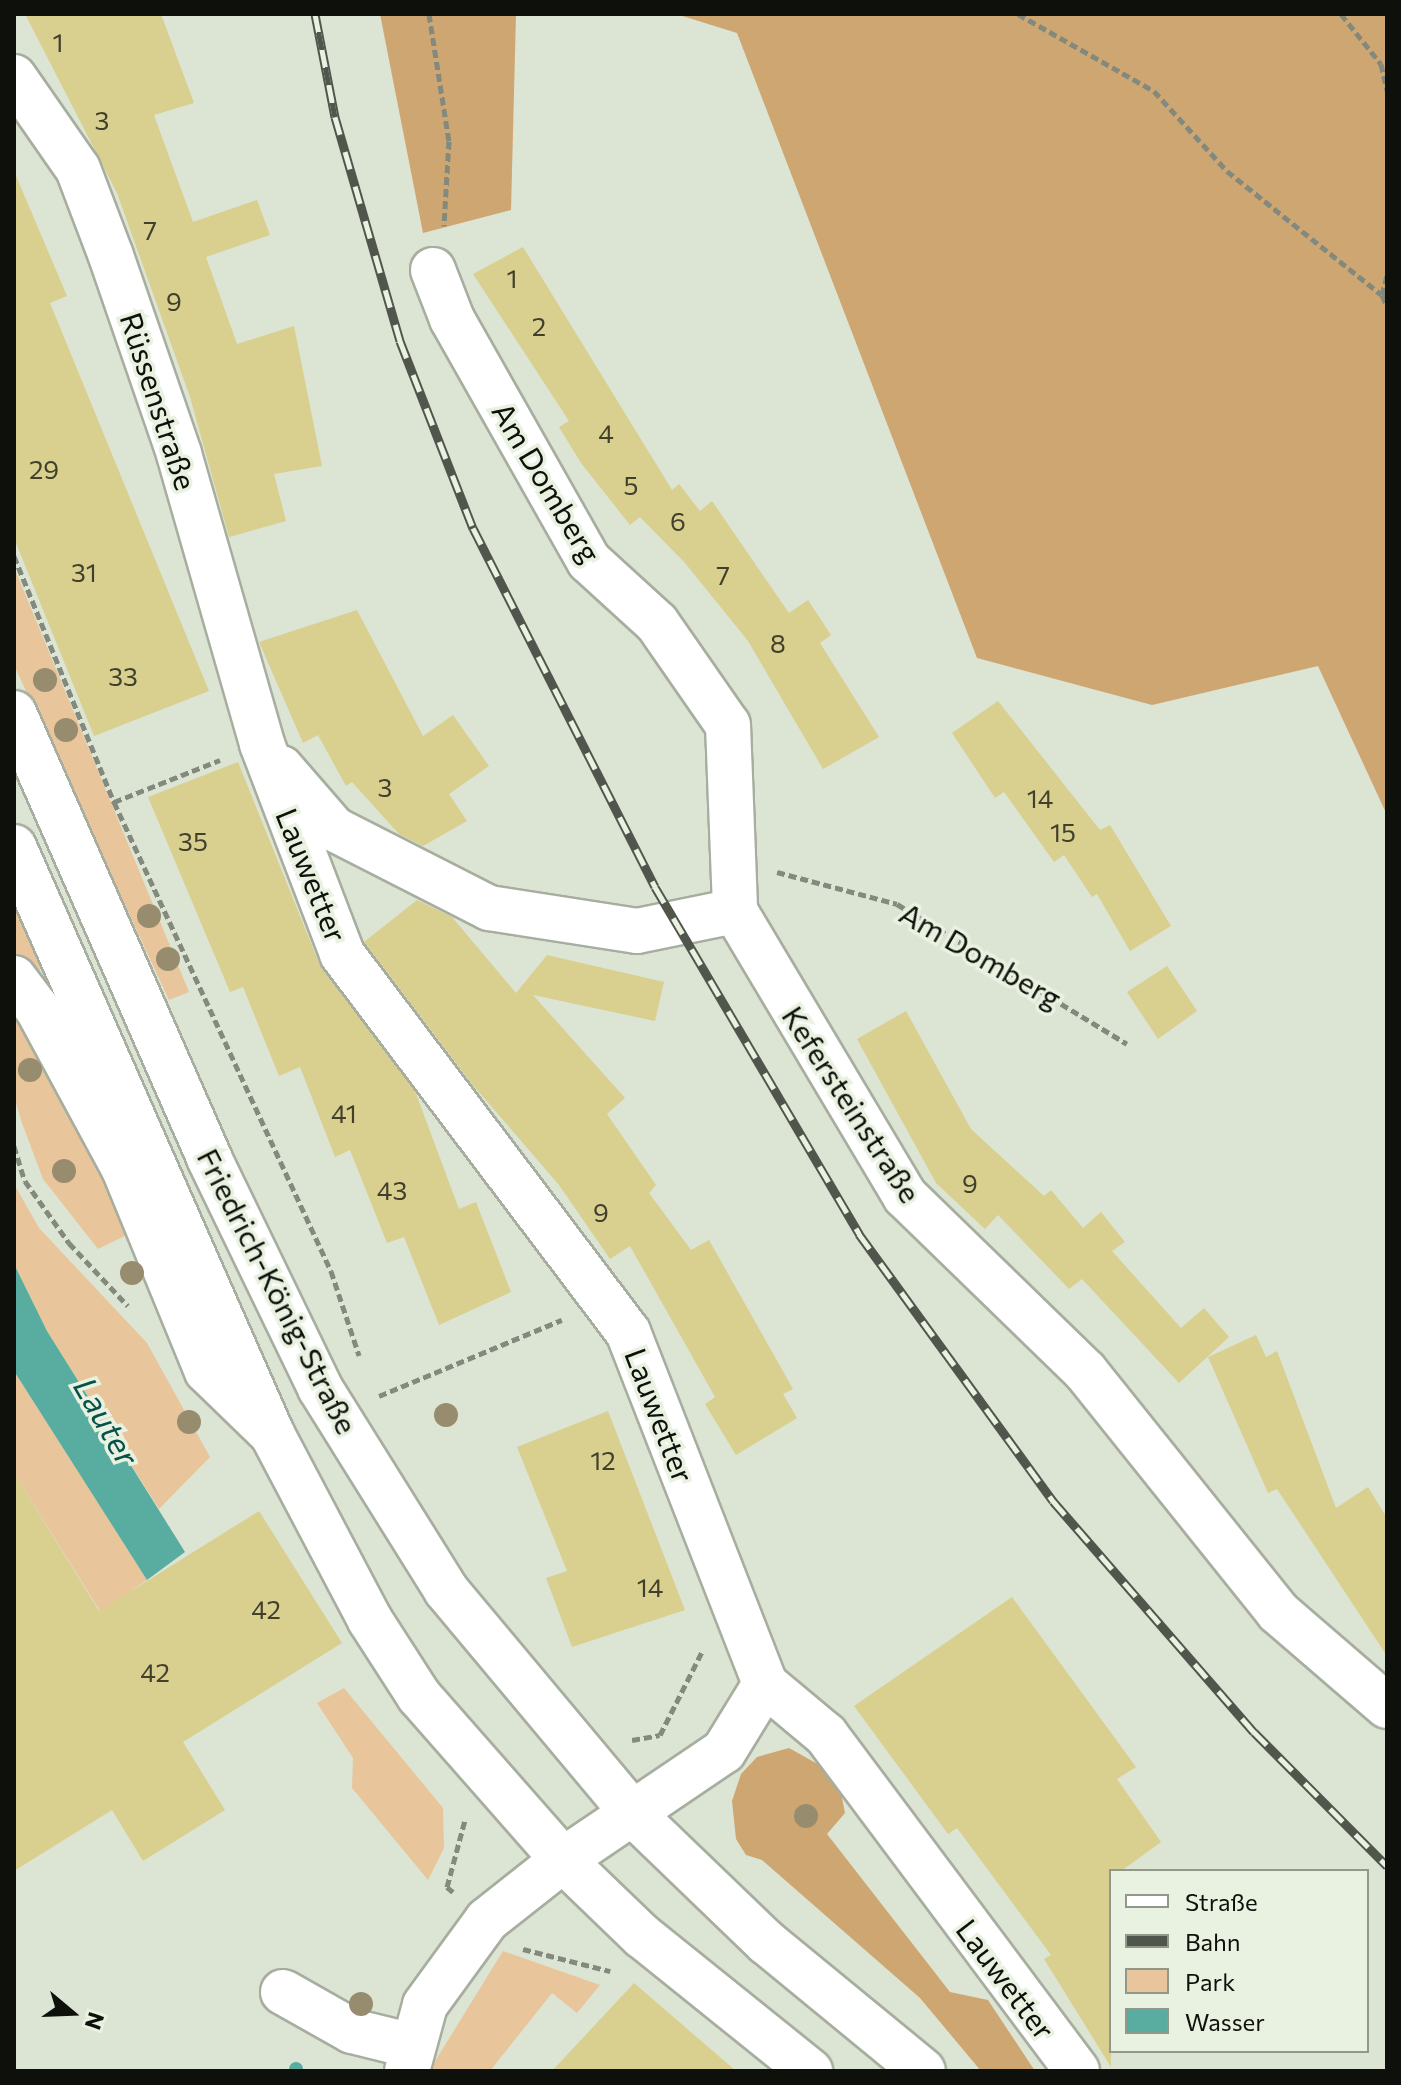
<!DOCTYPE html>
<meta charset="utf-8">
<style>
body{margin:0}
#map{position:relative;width:1401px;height:2085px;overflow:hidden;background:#dce4d4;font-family:Commissioner,sans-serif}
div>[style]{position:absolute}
.green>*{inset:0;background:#e8c59a}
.forest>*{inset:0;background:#cea672}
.water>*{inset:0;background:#59aca0}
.stream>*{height:14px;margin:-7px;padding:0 7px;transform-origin:7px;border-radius:7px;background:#59aca0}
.building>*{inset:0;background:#d9cf8f}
.path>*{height:5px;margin-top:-2.5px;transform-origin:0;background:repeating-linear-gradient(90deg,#84897e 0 8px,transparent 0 12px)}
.roads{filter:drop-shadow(2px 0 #a7ae9f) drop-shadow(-2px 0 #a7ae9f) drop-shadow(0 2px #a7ae9f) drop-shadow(0 -2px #a7ae9f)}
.minor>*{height:44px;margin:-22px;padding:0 22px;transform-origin:22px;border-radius:22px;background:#fff}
.major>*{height:44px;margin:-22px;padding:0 22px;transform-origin:22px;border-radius:22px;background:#fff}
.rail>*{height:9px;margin-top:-4.5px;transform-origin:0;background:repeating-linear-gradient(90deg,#e9f1e1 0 18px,#51564d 0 36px);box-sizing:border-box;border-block:2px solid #51564d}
.trees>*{width:24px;height:24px;margin:-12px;border-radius:50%;background:#988c6f}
span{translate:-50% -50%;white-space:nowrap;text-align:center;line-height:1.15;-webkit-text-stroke:7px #e9f1e1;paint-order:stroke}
.number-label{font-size:26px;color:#41402c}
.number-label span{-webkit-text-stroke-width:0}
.street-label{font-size:30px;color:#0e110b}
.water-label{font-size:32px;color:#06524a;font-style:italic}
.frame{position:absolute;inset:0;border:16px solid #0e110b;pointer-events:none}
.legend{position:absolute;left:1109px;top:1869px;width:260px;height:184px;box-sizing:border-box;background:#e9f1e1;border:2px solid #91978b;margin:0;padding:10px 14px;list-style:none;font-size:24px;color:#0e110b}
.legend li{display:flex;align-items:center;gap:16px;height:40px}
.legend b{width:40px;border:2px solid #91978b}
.north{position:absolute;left:32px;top:1973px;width:80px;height:80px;-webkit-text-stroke:6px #e9f1e1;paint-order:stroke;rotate:109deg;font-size:22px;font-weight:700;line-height:32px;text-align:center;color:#0e110b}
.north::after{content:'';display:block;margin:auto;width:28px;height:36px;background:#0e110b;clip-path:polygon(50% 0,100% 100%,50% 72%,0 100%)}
</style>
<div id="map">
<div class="green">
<div style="clip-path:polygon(14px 567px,189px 992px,169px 1000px,14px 665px)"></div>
<div style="clip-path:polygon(14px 895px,45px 963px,34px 977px,14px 958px)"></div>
<div style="clip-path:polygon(14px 998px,139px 1229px,98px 1249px,43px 1179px,22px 1123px,14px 1096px)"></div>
<div style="clip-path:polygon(14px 1184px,39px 1228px,147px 1343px,210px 1457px,159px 1509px,47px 1331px,14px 1264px)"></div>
<div style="clip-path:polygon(14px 1371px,147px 1580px,132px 1590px,145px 1612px,113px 1632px,14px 1473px)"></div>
<div style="clip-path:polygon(344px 1688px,443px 1808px,444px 1848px,428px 1880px,352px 1788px,353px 1758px,317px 1703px)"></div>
<div style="clip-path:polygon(503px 1951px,600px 1985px,577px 2013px,552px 1993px,490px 2071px,429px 2071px)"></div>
</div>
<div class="forest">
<div style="clip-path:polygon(380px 14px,516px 14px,511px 210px,423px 233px)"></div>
<div style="clip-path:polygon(676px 14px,1387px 14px,1387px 815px,1318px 666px,1152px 705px,977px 658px,737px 33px)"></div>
<div style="clip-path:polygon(789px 1748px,830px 1771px,840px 1788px,845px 1813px,827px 1834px,950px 1992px,988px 2000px,1035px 2071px,981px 2071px,920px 1998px,762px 1860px,746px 1855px,736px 1839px,732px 1801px,741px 1774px,757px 1757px)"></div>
</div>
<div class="water">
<div style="clip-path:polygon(14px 1264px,47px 1331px,185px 1552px,147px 1580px,14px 1371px)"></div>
</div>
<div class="stream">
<div style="left:296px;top:2069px;width:2px;rotate:90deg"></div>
</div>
<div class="building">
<div style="clip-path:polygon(25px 14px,161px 14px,194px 103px,154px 115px,193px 222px,257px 200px,270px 235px,206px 257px,237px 344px,294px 326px,322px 466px,274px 474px,286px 521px,229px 537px,190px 397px,117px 193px)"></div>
<div style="clip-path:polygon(14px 171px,67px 296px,50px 303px,209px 691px,94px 736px,14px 538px)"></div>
<div style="clip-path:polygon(523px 247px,672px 490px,679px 484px,700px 511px,712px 501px,789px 613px,808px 600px,831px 635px,820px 643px,879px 737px,823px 769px,748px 641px,685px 563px,640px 517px,630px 525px,581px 463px,559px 427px,569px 421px,473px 274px)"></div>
<div style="clip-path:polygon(357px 610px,423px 736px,453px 715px,489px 766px,449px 794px,467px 821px,423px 846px,399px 834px,352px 782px,346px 786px,318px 735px,303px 743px,259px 642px)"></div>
<div style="clip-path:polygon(998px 701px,1100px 830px,1110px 825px,1171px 926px,1130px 951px,1097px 894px,1092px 897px,1064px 855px,1054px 862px,1004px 792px,995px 798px,952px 733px)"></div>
<div style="clip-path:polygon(238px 762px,319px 963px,415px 1091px,459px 1209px,476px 1202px,511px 1292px,439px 1325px,404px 1237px,387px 1243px,350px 1150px,335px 1157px,300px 1067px,279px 1076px,243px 987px,230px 992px,148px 797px)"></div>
<div style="clip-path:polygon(417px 900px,452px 917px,516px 993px,547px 955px,664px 982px,655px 1021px,533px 995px,625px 1098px,607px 1114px,656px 1185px,649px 1193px,691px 1250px,709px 1240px,793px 1389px,783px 1394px,797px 1418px,736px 1455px,705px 1404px,715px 1397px,630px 1246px,610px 1259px,559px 1185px,472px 1084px,364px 942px)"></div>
<div style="clip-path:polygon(1167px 966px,1197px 1011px,1158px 1039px,1127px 992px)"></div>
<div style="clip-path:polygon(906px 1011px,971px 1129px,1044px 1196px,1051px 1190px,1083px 1228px,1101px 1212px,1125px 1242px,1112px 1251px,1181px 1328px,1204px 1308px,1229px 1337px,1179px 1383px,1082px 1279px,1069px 1289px,998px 1215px,985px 1229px,936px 1183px,857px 1039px)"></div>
<div style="clip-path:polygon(1256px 1335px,1266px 1357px,1277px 1351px,1336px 1508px,1368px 1487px,1387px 1518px,1387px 1656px,1277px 1489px,1268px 1493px,1208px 1357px)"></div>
<div style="clip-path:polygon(608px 1411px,685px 1610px,572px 1647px,546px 1578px,567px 1571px,517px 1447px)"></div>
<div style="clip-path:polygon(14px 1473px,99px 1611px,259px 1511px,342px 1643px,183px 1742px,225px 1810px,143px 1861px,112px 1810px,14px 1871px)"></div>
<div style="clip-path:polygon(1012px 1597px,1136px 1767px,1117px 1779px,1161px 1842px,1121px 1871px,1111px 1871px,1111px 2067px,1044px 1959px,1051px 1955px,957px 1828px,948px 1834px,854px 1706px)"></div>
<div style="clip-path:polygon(634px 1983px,736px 2071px,552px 2071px)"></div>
</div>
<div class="path">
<div style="left:429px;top:14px;width:129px;rotate:81.1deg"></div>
<div style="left:449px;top:141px;width:85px;rotate:93.4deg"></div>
<div style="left:1018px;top:14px;width:156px;rotate:29.5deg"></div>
<div style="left:1154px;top:91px;width:108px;rotate:47.6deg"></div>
<div style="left:1227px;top:171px;width:198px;rotate:38.7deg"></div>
<div style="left:1382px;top:295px;width:21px;rotate:-76deg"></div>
<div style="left:1341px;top:14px;width:64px;rotate:51.3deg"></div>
<div style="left:1381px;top:64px;width:28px;rotate:77deg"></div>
<div style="left:1382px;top:295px;width:12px;rotate:66deg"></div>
<div style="left:14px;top:556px;width:266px;rotate:67.9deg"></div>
<div style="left:114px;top:802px;width:517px;rotate:65.17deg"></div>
<div style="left:331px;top:1271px;width:89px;rotate:71.6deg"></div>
<div style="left:114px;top:802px;width:114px;rotate:-21.6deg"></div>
<div style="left:777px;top:872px;width:124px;rotate:14.9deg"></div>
<div style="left:897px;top:904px;width:269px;rotate:31.3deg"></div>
<div style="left:14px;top:1146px;width:37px;rotate:73deg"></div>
<div style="left:25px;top:1181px;width:76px;rotate:54.6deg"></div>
<div style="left:69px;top:1243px;width:86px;rotate:46.9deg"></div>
<div style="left:379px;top:1396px;width:198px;rotate:-22.6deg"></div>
<div style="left:632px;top:1740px;width:28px;rotate:-10deg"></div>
<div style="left:660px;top:1735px;width:93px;rotate:-63.2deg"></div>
<div style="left:453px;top:1892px;width:8px;rotate:-140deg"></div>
<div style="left:447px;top:1887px;width:69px;rotate:-75deg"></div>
<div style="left:523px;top:1949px;width:90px;rotate:14.2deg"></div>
</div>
<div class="roads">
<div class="minor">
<div style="left:14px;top:77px;width:112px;rotate:55.2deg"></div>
<div style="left:78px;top:169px;width:93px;rotate:69.2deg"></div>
<div style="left:111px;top:256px;width:209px;rotate:71deg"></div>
<div style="left:179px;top:454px;width:302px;rotate:74deg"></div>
<div style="left:262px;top:744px;width:225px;rotate:69.1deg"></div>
<div style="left:342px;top:954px;width:474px;rotate:52.9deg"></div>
<div style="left:628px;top:1332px;width:378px;rotate:68.7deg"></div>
<div style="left:765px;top:1684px;width:80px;rotate:39.9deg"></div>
<div style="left:826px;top:1735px;width:419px;rotate:53.2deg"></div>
<div style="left:433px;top:270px;width:53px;rotate:68.8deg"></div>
<div style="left:452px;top:319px;width:278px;rotate:60.5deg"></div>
<div style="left:589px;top:561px;width:92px;rotate:42.4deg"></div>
<div style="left:657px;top:623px;width:124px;rotate:55.2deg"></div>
<div style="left:728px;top:725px;width:186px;rotate:87.8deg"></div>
<div style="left:281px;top:768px;width:81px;rotate:49deg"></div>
<div style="left:334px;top:829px;width:174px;rotate:27deg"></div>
<div style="left:489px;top:908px;width:150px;rotate:8.8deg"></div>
<div style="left:637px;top:931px;width:100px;rotate:-11.5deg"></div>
<div style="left:735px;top:911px;width:332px;rotate:59.2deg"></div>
<div style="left:905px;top:1196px;width:251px;rotate:44.2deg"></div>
<div style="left:1085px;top:1371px;width:309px;rotate:51.3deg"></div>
<div style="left:1278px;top:1612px;width:144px;rotate:40.8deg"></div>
<div style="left:14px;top:978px;width:38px;rotate:53deg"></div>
<div style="left:37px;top:1008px;width:183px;rotate:61.6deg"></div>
<div style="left:124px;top:1169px;width:218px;rotate:67.7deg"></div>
<div style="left:207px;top:1371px;width:91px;rotate:44.1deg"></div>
<div style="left:283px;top:1992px;width:79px;rotate:29.5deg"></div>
<div style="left:352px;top:2031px;width:59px;rotate:13.8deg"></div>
<div style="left:407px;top:2071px;width:68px;rotate:-74.7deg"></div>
<div style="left:425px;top:2005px;width:105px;rotate:-53.9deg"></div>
<div style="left:487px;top:1920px;width:97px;rotate:-38.3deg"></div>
<div style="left:563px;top:1860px;width:194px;rotate:-34.1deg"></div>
<div style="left:724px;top:1751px;width:79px;rotate:-58.5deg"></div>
</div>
<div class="major">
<div style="left:14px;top:713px;width:486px;rotate:66.3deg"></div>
<div style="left:209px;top:1158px;width:255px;rotate:64.2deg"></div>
<div style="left:320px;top:1388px;width:238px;rotate:58deg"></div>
<div style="left:446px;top:1590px;width:292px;rotate:50.1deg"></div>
<div style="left:633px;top:1814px;width:185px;rotate:43.9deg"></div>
<div style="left:766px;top:1942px;width:203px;rotate:39.4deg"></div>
<div style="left:14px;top:847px;width:641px;rotate:66.27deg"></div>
<div style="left:272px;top:1434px;width:210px;rotate:62.2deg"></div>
<div style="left:370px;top:1620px;width:90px;rotate:57.2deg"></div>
<div style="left:419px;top:1696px;width:218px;rotate:48.7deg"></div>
<div style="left:563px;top:1860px;width:110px;rotate:43.9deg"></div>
<div style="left:642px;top:1936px;width:216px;rotate:38.8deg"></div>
</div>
</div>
<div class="rail">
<div style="left:315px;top:14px;width:105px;rotate:79deg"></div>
<div style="left:335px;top:117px;width:233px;rotate:73.8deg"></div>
<div style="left:400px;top:341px;width:201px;rotate:68.7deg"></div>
<div style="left:473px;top:528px;width:402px;rotate:63.1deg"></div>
<div style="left:655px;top:887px;width:403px;rotate:59.5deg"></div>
<div style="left:859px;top:1234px;width:330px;rotate:54deg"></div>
<div style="left:1053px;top:1501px;width:306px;rotate:49deg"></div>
<div style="left:1254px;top:1732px;width:189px;rotate:45.2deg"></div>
</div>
<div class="trees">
<div style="left:45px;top:680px"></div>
<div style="left:66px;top:730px"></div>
<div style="left:149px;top:916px"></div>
<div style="left:168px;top:959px"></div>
<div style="left:30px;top:1070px"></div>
<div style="left:64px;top:1171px"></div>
<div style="left:132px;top:1273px"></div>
<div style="left:446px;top:1415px"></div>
<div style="left:189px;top:1422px"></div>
<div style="left:806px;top:1816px"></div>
<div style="left:361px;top:2004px"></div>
</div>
<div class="number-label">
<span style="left:58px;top:42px">1</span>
<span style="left:102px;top:120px">3</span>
<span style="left:150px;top:230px">7</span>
<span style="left:512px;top:278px">1</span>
<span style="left:174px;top:301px">9</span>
<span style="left:539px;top:326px">2</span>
<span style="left:606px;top:433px">4</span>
<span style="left:44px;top:469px">29</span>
<span style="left:631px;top:485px">5</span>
<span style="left:678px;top:521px">6</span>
<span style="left:84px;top:572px">31</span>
<span style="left:723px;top:575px">7</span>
<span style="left:778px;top:643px">8</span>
<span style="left:123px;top:676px">33</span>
<span style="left:385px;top:787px">3</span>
<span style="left:1040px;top:798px">14</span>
<span style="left:1063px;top:832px">15</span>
<span style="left:193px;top:841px">35</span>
<span style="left:344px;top:1113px">41</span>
<span style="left:970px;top:1183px">9</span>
<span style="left:392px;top:1190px">43</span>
<span style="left:601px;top:1212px">9</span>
<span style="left:603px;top:1460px">12</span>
<span style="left:650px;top:1587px">14</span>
<span style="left:266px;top:1609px">42</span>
<span style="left:155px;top:1672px">42</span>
</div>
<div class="street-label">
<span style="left:159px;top:401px;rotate:72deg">Rüssenstraße</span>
<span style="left:547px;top:482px;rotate:59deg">Am Domberg</span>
<span style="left:312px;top:875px;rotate:68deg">Lauwetter</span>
<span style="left:981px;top:955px;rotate:30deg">Am Domberg</span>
<span style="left:852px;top:1104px;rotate:57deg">Kefersteinstraße</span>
<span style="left:278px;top:1291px;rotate:63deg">Friedrich-König-Straße</span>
<span style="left:660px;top:1415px;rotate:69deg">Lauwetter</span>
<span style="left:1006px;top:1979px;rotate:53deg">Lauwetter</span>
</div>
<div class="water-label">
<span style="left:107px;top:1421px;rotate:60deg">Lauter</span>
</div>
<div class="frame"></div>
<ul class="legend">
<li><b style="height:10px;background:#fff"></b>Straße</li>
<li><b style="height:10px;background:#51564d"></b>Bahn</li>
<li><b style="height:22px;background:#e8c59a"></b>Park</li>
<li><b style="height:22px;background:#59aca0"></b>Wasser</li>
</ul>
<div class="north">N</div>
</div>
